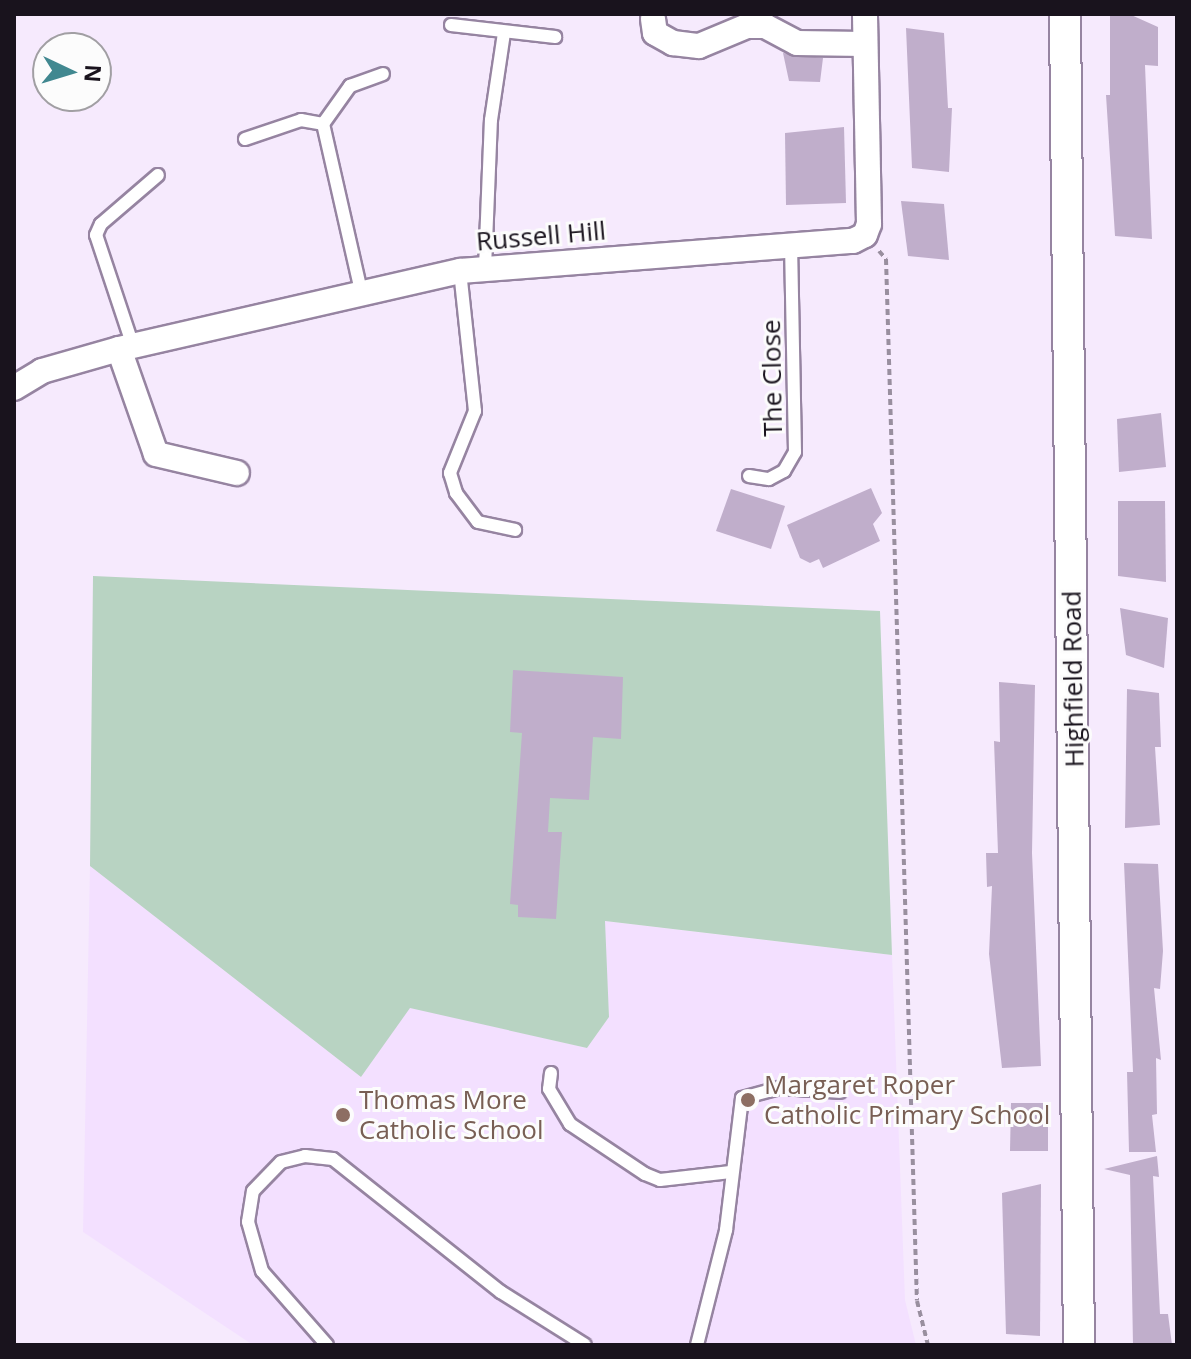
<!DOCTYPE html>
<style>
body{margin:0}
#map{position:relative;width:1191px;height:1359px;overflow:hidden;background:#f6eafd;font-family:"Open Sans",sans-serif}
div>[style]{position:absolute}
.built>*{inset:0;background:#f3e0ff}
.green>*{inset:0;background:#b8d3c2}
.building>*{inset:0;background:#c0aecb}
.path>*{height:4px;margin-top:-2px;transform-origin:0;background:repeating-linear-gradient(90deg,#998f9f 0 6px,transparent 0 10px)}
.roads{filter:drop-shadow(2px 0 #9684a1) drop-shadow(-2px 0 #9684a1) drop-shadow(0 2px #9684a1) drop-shadow(0 -2px #9684a1)}
.service>*{height:12px;margin:-6px;padding:0 6px;transform-origin:6px;border-radius:6px;background:#fff}
.minor>*{height:24px;margin:-12px;padding:0 12px;transform-origin:12px;border-radius:12px;background:#fff}
.tertiary>*{height:30px;margin:-15px;padding:0 15px;transform-origin:15px;border-radius:15px;background:#fff}
.dots>*{width:22px;height:22px;translate:-50% -50%;box-sizing:border-box;border:4px solid #fcfcfc;border-radius:50%}
span{translate:-50% -50%;white-space:nowrap;text-align:center;line-height:1.15;-webkit-text-stroke:6px #fcfcfc;paint-order:stroke}
.street-label{font-size:26px;color:#19131d}
.education-label{font-size:26px;color:#785e54}
.left{translate:0 -50%;text-align:left}
.frame{position:absolute;inset:0;border:16px solid #19131d;pointer-events:none}
.north{position:absolute;left:32px;top:32px;width:80px;height:80px;box-sizing:border-box;background:#fcfcfc;border:2px solid #a19fa3;border-radius:50%;rotate:94deg;font-size:22px;font-weight:700;line-height:32px;text-align:center;color:#19131d}
.north::after{content:'';display:block;margin:auto;width:28px;height:36px;background:#418890;clip-path:polygon(50% 0,100% 100%,50% 72%,0 100%)}
</style>
<div id="map">
<div class="built">
<div style="clip-path:polygon(90px 866px,361px 1077px,410px 1007px,587px 1048px,609px 1017px,604px 921px,892px 955px,905px 1300px,916px 1345px,253px 1345px,83px 1232px)"></div>
</div>
<div class="green">
<div style="clip-path:polygon(93px 576px,880px 611px,892px 955px,605px 921px,609px 1017px,587px 1048px,410px 1008px,361px 1077px,90px 866px)"></div>
</div>
<div class="building">
<div style="clip-path:polygon(1110px 14px,1129px 14px,1158px 27px,1158px 66px,1145px 65px,1152px 239px,1115px 236px,1106px 95px,1110px 95px)"></div>
<div style="clip-path:polygon(906px 28px,944px 33px,948px 108px,952px 108px,949px 172px,912px 168px)"></div>
<div style="clip-path:polygon(783px 53px,823px 58px,820px 82px,789px 81px)"></div>
<div style="clip-path:polygon(844px 127px,846px 203px,786px 205px,785px 133px)"></div>
<div style="clip-path:polygon(901px 201px,944px 204px,949px 260px,908px 256px)"></div>
<div style="clip-path:polygon(1161px 413px,1166px 467px,1119px 472px,1117px 419px)"></div>
<div style="clip-path:polygon(871px 488px,882px 513px,873px 524px,880px 541px,823px 568px,819px 559px,810px 563px,800px 558px,787px 525px)"></div>
<div style="clip-path:polygon(731px 489px,785px 506px,771px 549px,716px 531px)"></div>
<div style="clip-path:polygon(1118px 501px,1165px 501px,1166px 582px,1118px 576px)"></div>
<div style="clip-path:polygon(1120px 608px,1168px 618px,1164px 668px,1126px 655px)"></div>
<div style="clip-path:polygon(513px 670px,623px 677px,621px 739px,593px 737px,589px 800px,550px 798px,548px 832px,562px 832px,556px 919px,518px 917px,518px 905px,510px 904px,522px 733px,510px 732px)"></div>
<div style="clip-path:polygon(999px 682px,1035px 685px,1032px 853px,1041px 1066px,1002px 1068px,989px 954px,992px 886px,987px 887px,986px 853px,998px 853px,994px 741px,1000px 742px)"></div>
<div style="clip-path:polygon(1127px 689px,1159px 693px,1161px 747px,1155px 747px,1160px 825px,1125px 828px)"></div>
<div style="clip-path:polygon(1124px 863px,1158px 864px,1163px 951px,1160px 989px,1154px 988px,1161px 1060px,1156px 1058px,1157px 1114px,1152px 1115px,1156px 1152px,1129px 1152px,1127px 1072px,1133px 1072px)"></div>
<div style="clip-path:polygon(1011px 1103px,1048px 1103px,1048px 1151px,1010px 1151px)"></div>
<div style="clip-path:polygon(1157px 1156px,1159px 1177px,1153px 1176px,1160px 1314px,1168px 1314px,1172px 1345px,1133px 1345px,1130px 1175px,1104px 1169px)"></div>
<div style="clip-path:polygon(1041px 1184px,1040px 1336px,1006px 1334px,1002px 1193px)"></div>
</div>
<div class="path">
<div style="left:879px;top:251px;width:11px;rotate:49deg"></div>
<div style="left:886px;top:259px;width:1042px;rotate:88.3deg"></div>
<div style="left:917px;top:1301px;width:45px;rotate:76deg"></div>
</div>
<div class="roads">
<div class="service">
<div style="left:451px;top:25px;width:105px;rotate:6.6deg"></div>
<div style="left:245px;top:139px;width:59px;rotate:-18.7deg"></div>
<div style="left:301px;top:120px;width:22px;rotate:10deg"></div>
<div style="left:485px;top:268px;width:148px;rotate:-87.7deg"></div>
<div style="left:491px;top:120px;width:88px;rotate:-81.5deg"></div>
<div style="left:460px;top:271px;width:141px;rotate:83.9deg"></div>
<div style="left:475px;top:411px;width:67px;rotate:112deg"></div>
<div style="left:450px;top:473px;width:21px;rotate:73deg"></div>
<div style="left:456px;top:493px;width:36px;rotate:53deg"></div>
<div style="left:478px;top:522px;width:38px;rotate:12deg"></div>
<div style="left:361px;top:291px;width:171px;rotate:-102.8deg"></div>
<div style="left:323px;top:124px;width:47px;rotate:-54.6deg"></div>
<div style="left:350px;top:86px;width:35px;rotate:-20deg"></div>
<div style="left:133px;top:346px;width:117px;rotate:-108.4deg"></div>
<div style="left:96px;top:235px;width:12px;rotate:-66deg"></div>
<div style="left:101px;top:224px;width:75px;rotate:-40.7deg"></div>
<div style="left:749px;top:476px;width:20px;rotate:9deg"></div>
<div style="left:769px;top:479px;width:17px;rotate:-28deg"></div>
<div style="left:784px;top:471px;width:22px;rotate:-60deg"></div>
<div style="left:795px;top:452px;width:208px;rotate:-91.1deg"></div>
<div style="left:551px;top:1073px;width:16px;rotate:97deg"></div>
<div style="left:549px;top:1089px;width:41px;rotate:59deg"></div>
<div style="left:570px;top:1124px;width:90px;rotate:33.7deg"></div>
<div style="left:645px;top:1174px;width:16px;rotate:22deg"></div>
<div style="left:660px;top:1180px;width:71px;rotate:-6.4deg"></div>
<div style="left:327px;top:1345px;width:98px;rotate:-131.3deg"></div>
<div style="left:262px;top:1271px;width:51px;rotate:-105.9deg"></div>
<div style="left:248px;top:1222px;width:31px;rotate:-81deg"></div>
<div style="left:253px;top:1191px;width:40px;rotate:-46deg"></div>
<div style="left:281px;top:1162px;width:25px;rotate:-14deg"></div>
<div style="left:305px;top:1156px;width:28px;rotate:6deg"></div>
<div style="left:333px;top:1159px;width:214px;rotate:38.4deg"></div>
<div style="left:501px;top:1292px;width:99px;rotate:32.2deg"></div>
<div style="left:697px;top:1345px;width:119px;rotate:-75.8deg"></div>
<div style="left:726px;top:1230px;width:133px;rotate:-83.1deg"></div>
<div style="left:742px;top:1098px;width:39px;rotate:-15deg"></div>
<div style="left:780px;top:1088px;width:60px;rotate:3.8deg"></div>
</div>
<div class="minor">
<div style="left:653px;top:19px;width:14px;rotate:82deg"></div>
<div style="left:655px;top:33px;width:21px;rotate:29deg"></div>
<div style="left:673px;top:43px;width:26px;rotate:7deg"></div>
<div style="left:699px;top:46px;width:52px;rotate:-22.6deg"></div>
<div style="left:747px;top:26px;width:18px"></div>
<div style="left:765px;top:26px;width:36px;rotate:28deg"></div>
<div style="left:797px;top:43px;width:67px;rotate:0.9deg"></div>
<div style="left:119px;top:349px;width:111px;rotate:70.6deg"></div>
<div style="left:156px;top:454px;width:83px;rotate:13.2deg"></div>
<div style="left:14px;top:388px;width:33px;rotate:-31deg"></div>
<div style="left:42px;top:371px;width:80px;rotate:-15.9deg"></div>
<div style="left:119px;top:349px;width:350px;rotate:-12.9deg"></div>
<div style="left:460px;top:271px;width:394px;rotate:-4.4deg"></div>
<div style="left:853px;top:241px;width:13px;rotate:-27deg"></div>
<div style="left:865px;top:235px;width:12px;rotate:-70deg"></div>
<div style="left:869px;top:224px;width:210px;rotate:-91.1deg"></div>
</div>
<div class="tertiary">
<div style="left:1065px;top:14px;width:1331px;rotate:89.4deg"></div>
</div>
</div>
<div class="dots">
<div style="left:748px;top:1100px;background:#8d6e63"></div>
<div style="left:343px;top:1115px;background:#8d6e63"></div>
</div>
<div class="street-label">
<span style="left:541px;top:236px;rotate:-5deg">Russell Hill</span>
<span style="left:772px;top:378px;rotate:-91deg">The Close</span>
<span style="left:1073px;top:679px;rotate:-91deg">Highfield Road</span>
</div>
<div class="education-label">
<span class="left" style="left:764px;top:1100px">Margaret Roper<br>Catholic Primary School</span>
<span class="left" style="left:359px;top:1115px">Thomas More<br>Catholic School</span>
</div>
<div class="frame"></div>
<div class="north">N</div>
</div>
